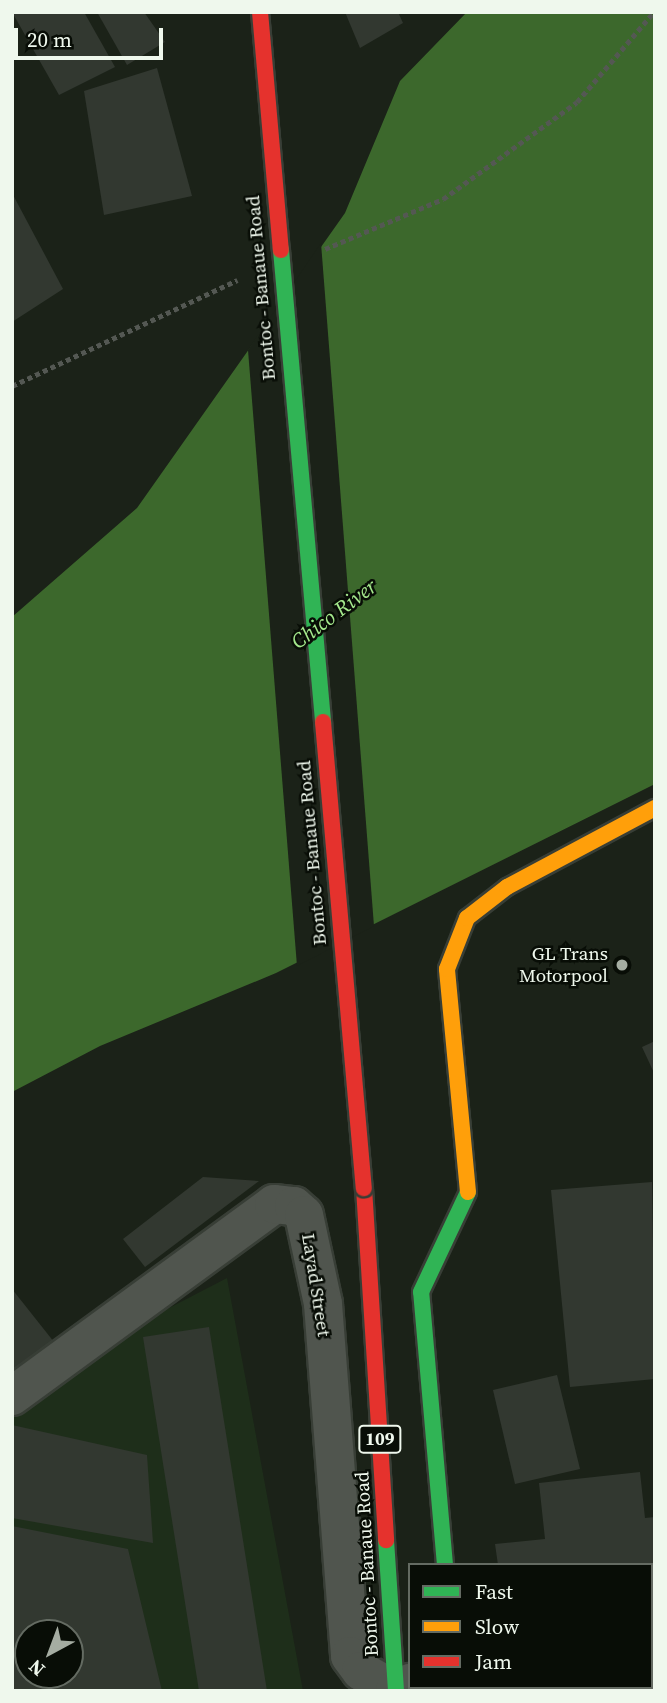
<!DOCTYPE html>
<style>
body{margin:0}
#map{position:relative;width:667px;height:1703px;overflow:hidden;background:#1b2218;font-family:"Source Serif 4",serif}
div>[style]{position:absolute}
.built>*{inset:0;background:#1e2e1a}
.water>*{inset:0;background:#3c682c}
.pier>*{inset:0;background:#1b2218}
.building>*{inset:0;background:#323830}
.path>*{height:4.5px;margin-top:-2.25px;transform-origin:0;background:repeating-linear-gradient(90deg,#545853 0 5px,transparent 0 8.5px)}
.roads{filter:drop-shadow(2px 0 #383e36) drop-shadow(-2px 0 #383e36) drop-shadow(0 2px #383e36) drop-shadow(0 -2px #383e36)}
.street>*{height:38px;margin:-19px;padding:0 19px;transform-origin:19px;border-radius:19px;background:#50554e}
.fast>*{height:16px;margin:-8px;padding:0 8px;transform-origin:8px;border-radius:8px;background:#30b455}
.slow>*{height:16px;margin:-8px;padding:0 8px;transform-origin:8px;border-radius:8px;background:#ff9f0a}
.jam>*{height:16px;margin:-8px;padding:0 8px;transform-origin:8px;border-radius:8px;background:#e5322d}
.bridges{filter:drop-shadow(2px 0 #383e36) drop-shadow(-2px 0 #383e36) drop-shadow(0 2px #383e36) drop-shadow(0 -2px #383e36)}
.fast-bridge>*{height:16px;margin:-8px;padding:0 8px;transform-origin:8px;border-radius:8px;background:#30b455}
.jam-bridge>*{height:16px;margin:-8px;padding:0 8px;transform-origin:8px;border-radius:8px;background:#e5322d}
.dots>*{width:19px;height:19px;translate:-50% -50%;box-sizing:border-box;border:4px solid #080d06;border-radius:50%}
span{translate:-50% -50%;white-space:nowrap;text-align:center;line-height:1.15;-webkit-text-stroke:5px #080d06;paint-order:stroke}
.shield-label span{padding:2px 5px;background:#080d06;border:2px solid;border-radius:5px;-webkit-text-stroke-width:0}
.shield-label{font-size:18px;color:#eff8ed;font-weight:700}
.street-label{font-size:19px;color:#eff8ed}
.poi-label{font-size:19px;color:#eff8ed}
.right{translate:-100% -50%;text-align:right}
.water-label{font-size:21px;color:#a5e98d;font-style:italic}
.frame{position:absolute;inset:0;border:14px solid #eff8ed;pointer-events:none}
.legend{position:absolute;left:408px;top:1563px;width:245px;height:126px;box-sizing:border-box;background:#080d06;border:2px solid #646b62;margin:0;padding:9px 12px;list-style:none;font-size:21px;color:#eff8ed}
.legend li{display:flex;align-items:center;gap:14px;height:35px}
.legend b{width:35px;border:2px solid #646b62}
.north{position:absolute;left:14px;top:1619px;width:70px;height:70px;box-sizing:border-box;background:#080d06;border:2px solid #646b62;border-radius:50%;rotate:221deg;font-size:19px;font-weight:700;line-height:28px;text-align:center;color:#eff8ed}
.north::after{content:'';display:block;margin:auto;width:24px;height:32px;background:#a5ada2;clip-path:polygon(50% 0,100% 100%,50% 72%,0 100%)}
.scale{position:absolute;left:14px;top:28px;width:149px;height:32px;box-sizing:border-box;border:4px solid #eff8ed;border-top:0;padding-left:9px;font-size:21px;line-height:24px;white-space:nowrap;color:#eff8ed;-webkit-text-stroke:5px #080d06;paint-order:stroke}
</style>
<div id="map">
<div class="built">
<div style="clip-path:polygon(evenodd,227px 1278px,303px 1691px,12px 1691px,12px 1405px,119px 1334px,227px 1278px,28px 1633px,70px 1633px,70px 1675px,28px 1675px,28px 1633px)"></div>
</div>
<div class="water">
<div style="clip-path:polygon(467px 12px,655px 12px,655px 784px,276px 973px,100px 1046px,12px 1092px,12px 617px,137px 508px,345px 213px,400px 81px)"></div>
</div>
<div class="pier">
<div style="clip-path:polygon(321px 243px,374px 926px,297px 966px,248px 350px)"></div>
</div>
<div class="building">
<div style="clip-path:polygon(12px 12px,84px 12px,115px 67px,59px 95px)"></div>
<div style="clip-path:polygon(97px 12px,144px 12px,165px 42px,127px 65px)"></div>
<div style="clip-path:polygon(345px 12px,398px 12px,403px 23px,360px 48px)"></div>
<div style="clip-path:polygon(157px 68px,192px 196px,104px 215px,84px 91px)"></div>
<div style="clip-path:polygon(12px 193px,63px 289px,12px 322px)"></div>
<div style="clip-path:polygon(655px 1041px,655px 1075px,642px 1047px)"></div>
<div style="clip-path:polygon(203px 1177px,259px 1181px,145px 1267px,123px 1239px)"></div>
<div style="clip-path:polygon(652px 1182px,655px 1379px,570px 1387px,551px 1190px)"></div>
<div style="clip-path:polygon(12px 1289px,54px 1342px,12px 1376px)"></div>
<div style="clip-path:polygon(209px 1327px,267px 1691px,199px 1691px,143px 1337px)"></div>
<div style="clip-path:polygon(557px 1375px,580px 1469px,515px 1484px,493px 1390px)"></div>
<div style="clip-path:polygon(12px 1425px,147px 1455px,153px 1543px,12px 1518px)"></div>
<div style="clip-path:polygon(640px 1472px,645px 1518px,655px 1517px,655px 1691px,564px 1691px,651px 1687px,651px 1565px,498px 1565px,495px 1544px,545px 1539px,539px 1483px)"></div>
<div style="clip-path:polygon(evenodd,12px 1526px,128px 1549px,162px 1691px,12px 1691px,12px 1526px,28px 1633px,70px 1633px,70px 1675px,28px 1675px,28px 1633px)"></div>
</div>
<div class="path">
<div style="left:325px;top:249px;width:128px;rotate:-23deg"></div>
<div style="left:443px;top:199px;width:165px;rotate:-35.9deg"></div>
<div style="left:577px;top:102px;width:118px;rotate:-49.5deg"></div>
<div style="left:12px;top:386px;width:249px;rotate:-25.2deg"></div>
</div>
<div class="roads">
<div class="street">
<div style="left:12px;top:1396px;width:325px;rotate:-36.2deg"></div>
<div style="left:274px;top:1204px;width:20px;rotate:6deg"></div>
<div style="left:294px;top:1206px;width:13px;rotate:42deg"></div>
<div style="left:304px;top:1215px;width:91px;rotate:77.9deg"></div>
<div style="left:323px;top:1304px;width:353px;rotate:85.6deg"></div>
<div style="left:350px;top:1656px;width:19px;rotate:54deg"></div>
<div style="left:361px;top:1671px;width:39px;rotate:29deg"></div>
<div style="left:395px;top:1690px;width:17px;rotate:-25deg"></div>
</div>
<div class="fast">
<div style="left:386px;top:1540px;width:151px;rotate:86.2deg"></div>
<div style="left:445px;top:1565px;width:274px;rotate:-95deg"></div>
<div style="left:421px;top:1292px;width:110px;rotate:-64.8deg"></div>
</div>
<div class="slow">
<div style="left:468px;top:1192px;width:224px;rotate:-95.4deg"></div>
<div style="left:447px;top:969px;width:55px;rotate:-68.6deg"></div>
<div style="left:467px;top:918px;width:51px;rotate:-37.8deg"></div>
<div style="left:507px;top:887px;width:168px;rotate:-28.1deg"></div>
</div>
<div class="jam">
<div style="left:364px;top:1188px;width:353px;rotate:86.4deg"></div>
</div>
</div>
<div class="bridges">
<div class="fast-bridge">
<div style="left:281px;top:250px;width:474px;rotate:84.9deg"></div>
</div>
<div class="jam-bridge">
<div style="left:260px;top:12px;width:239px;rotate:85deg"></div>
<div style="left:323px;top:722px;width:468px;rotate:85deg"></div>
</div>
</div>
<div class="dots">
<div style="left:622px;top:965px;background:#a5ada2"></div>
</div>
<div class="shield-label">
<span style="left:380px;top:1439px">109</span>
</div>
<div class="street-label">
<span style="left:261px;top:288px;rotate:-95deg">Bontoc - Banaue Road</span>
<span style="left:312px;top:853px;rotate:-95deg">Bontoc - Banaue Road</span>
<span style="left:316px;top:1285px;rotate:81deg">Layad Street</span>
<span style="left:367px;top:1564px;rotate:-93deg">Bontoc - Banaue Road</span>
</div>
<div class="poi-label">
<span class="right" style="left:608px;top:965px">GL Trans<br>Motorpool</span>
</div>
<div class="water-label">
<span style="left:334px;top:614px;rotate:-37deg">Chico River</span>
</div>
<div class="frame"></div>
<ul class="legend">
<li><b style="height:9px;background:#30b455"></b>Fast</li>
<li><b style="height:9px;background:#ff9f0a"></b>Slow</li>
<li><b style="height:9px;background:#e5322d"></b>Jam</li>
</ul>
<div class="north">N</div>
<div class="scale">20 m</div>
</div>
